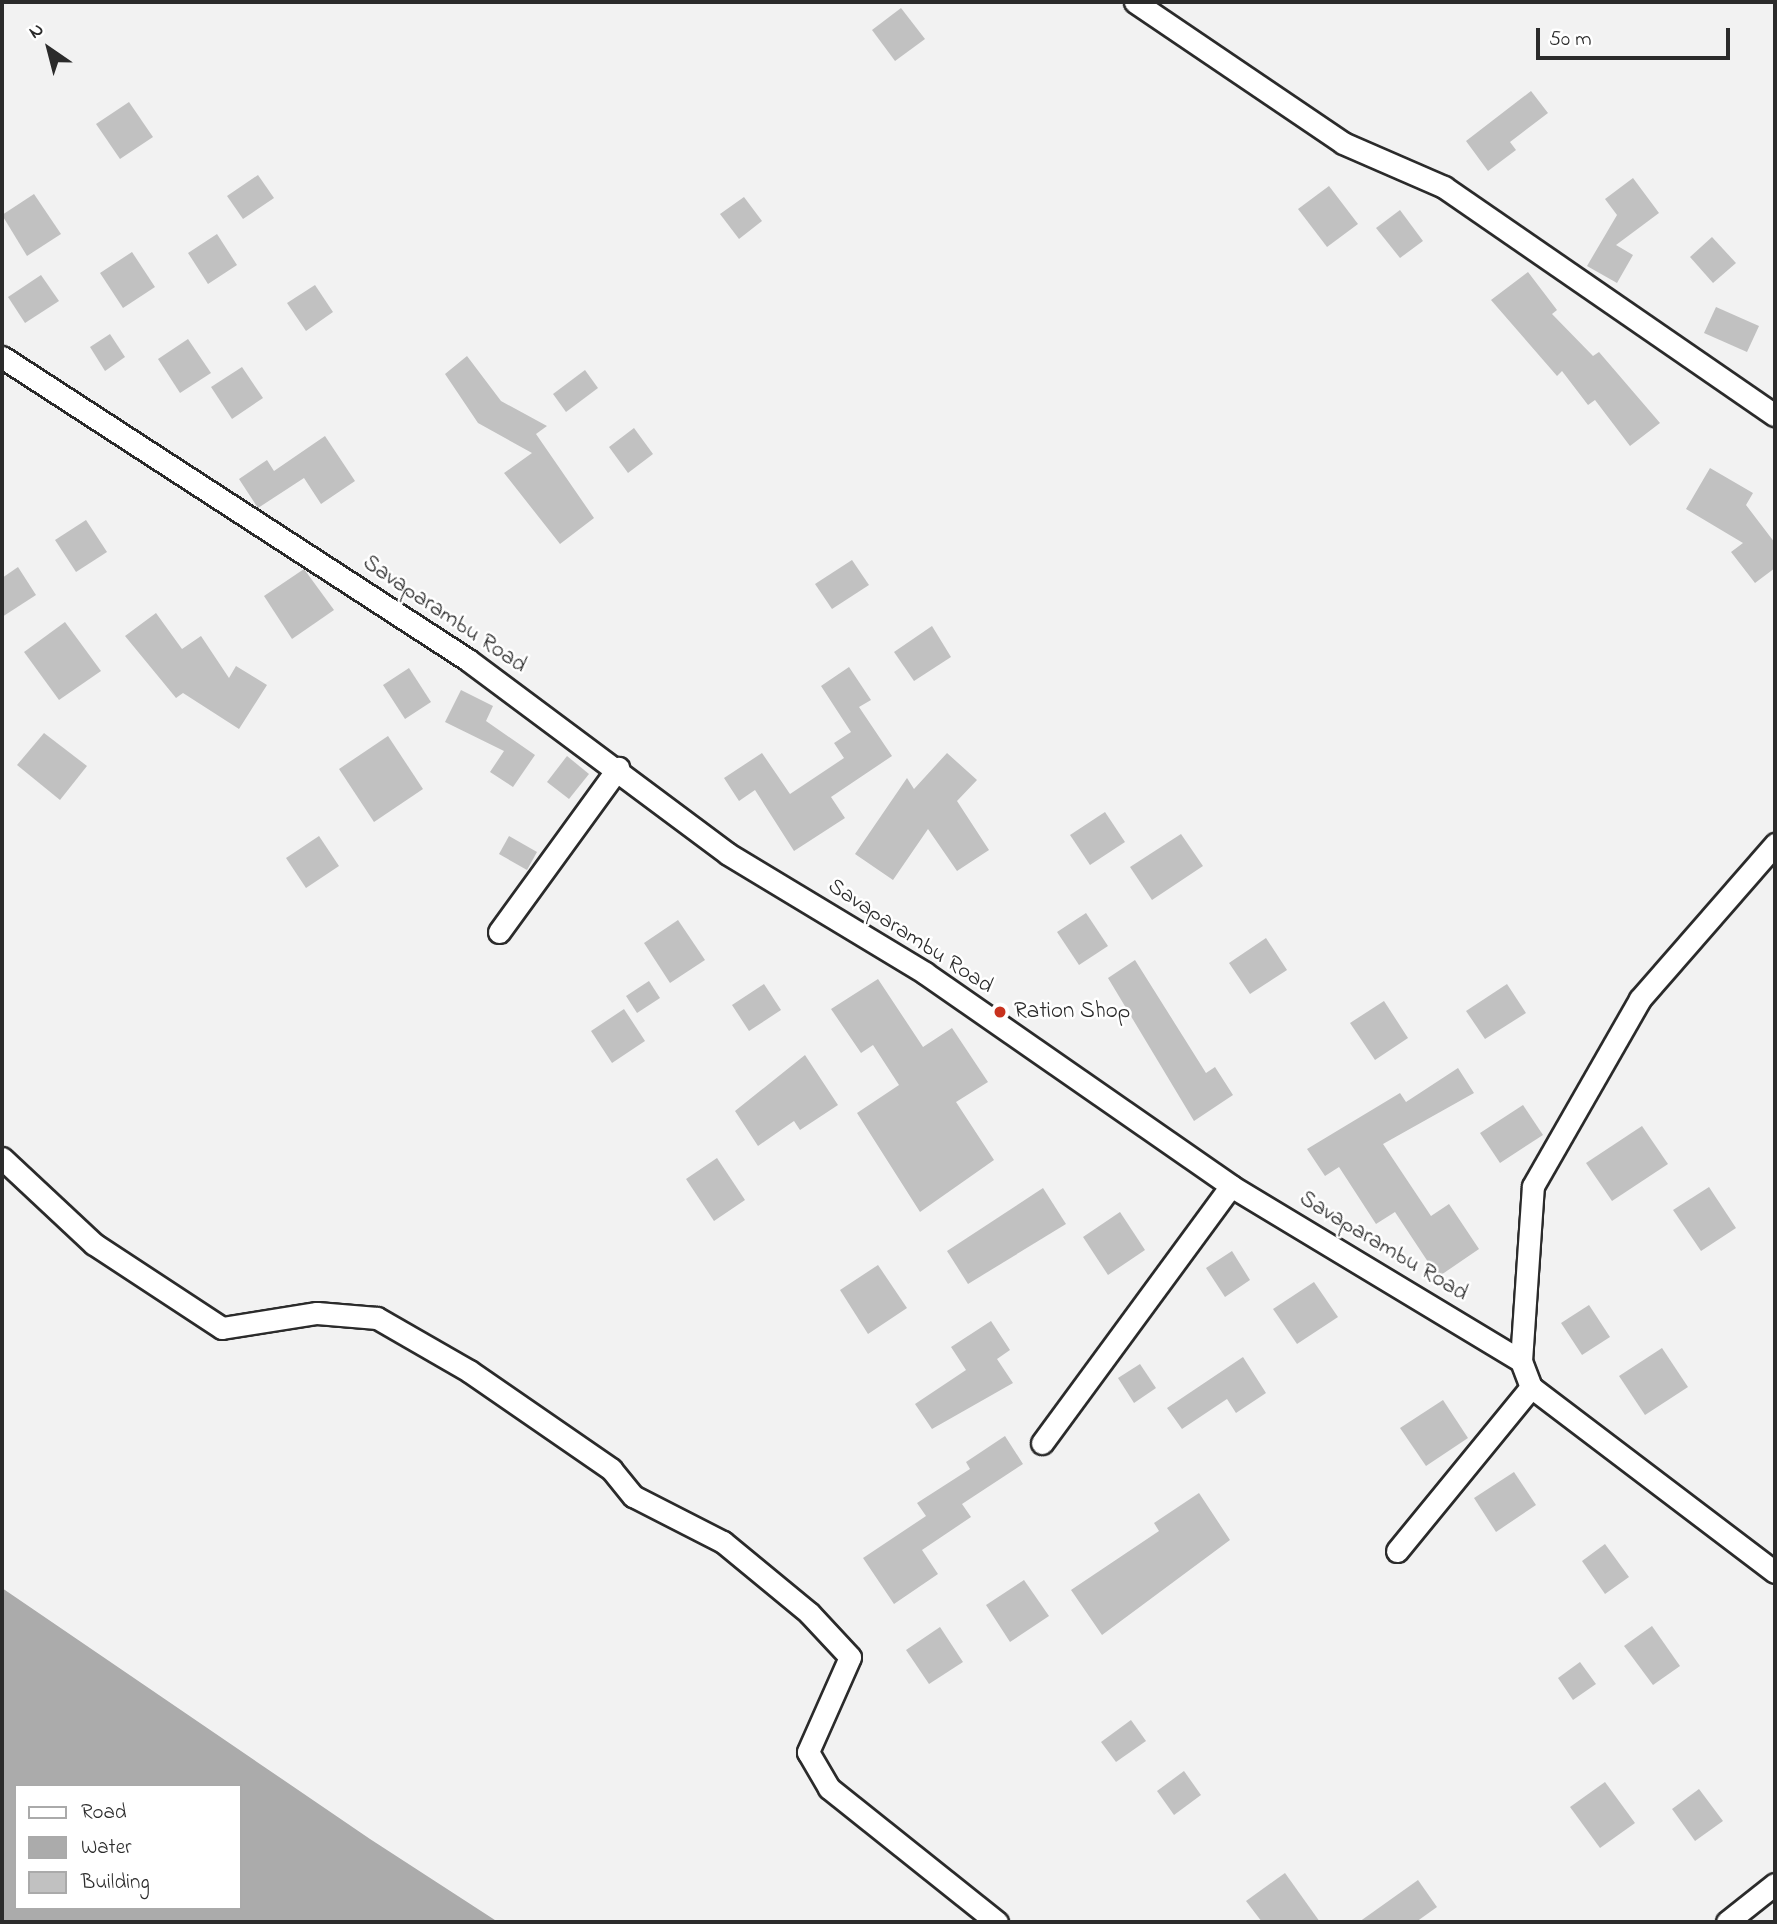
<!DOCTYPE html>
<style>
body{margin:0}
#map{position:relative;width:1777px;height:1924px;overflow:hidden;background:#f2f2f2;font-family:"Indie Flower",sans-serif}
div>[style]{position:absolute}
.water>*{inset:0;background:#ababab}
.building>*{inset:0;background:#c1c1c1}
.roads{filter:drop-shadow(2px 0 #2b2b2b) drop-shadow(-2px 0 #2b2b2b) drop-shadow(0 2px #2b2b2b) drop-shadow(0 -2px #2b2b2b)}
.minor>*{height:21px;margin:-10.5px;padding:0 10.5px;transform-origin:10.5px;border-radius:10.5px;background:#fff}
.dots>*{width:19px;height:19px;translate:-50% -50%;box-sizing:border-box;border:4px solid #fff;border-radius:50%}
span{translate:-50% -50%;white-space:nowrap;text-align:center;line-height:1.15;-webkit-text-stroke:5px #fff;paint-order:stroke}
.street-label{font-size:23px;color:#2b2b2b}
.poi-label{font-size:23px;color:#2b2b2b}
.left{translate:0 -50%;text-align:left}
.frame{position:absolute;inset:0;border:4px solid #2b2b2b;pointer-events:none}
.legend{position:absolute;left:14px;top:1784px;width:228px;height:126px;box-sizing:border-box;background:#fff;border:2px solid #aaa;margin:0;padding:9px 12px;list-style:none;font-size:21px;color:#2b2b2b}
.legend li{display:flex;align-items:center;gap:14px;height:35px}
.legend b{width:35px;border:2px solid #aaa}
.north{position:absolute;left:14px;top:14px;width:70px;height:70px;-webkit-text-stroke:5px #fff;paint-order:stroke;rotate:325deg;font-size:19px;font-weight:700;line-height:28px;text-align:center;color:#2b2b2b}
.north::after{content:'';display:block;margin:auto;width:24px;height:32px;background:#2b2b2b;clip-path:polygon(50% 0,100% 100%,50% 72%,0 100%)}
.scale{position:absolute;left:1536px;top:28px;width:194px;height:32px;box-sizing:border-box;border:4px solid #2b2b2b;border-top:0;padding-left:9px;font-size:21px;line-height:24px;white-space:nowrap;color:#2b2b2b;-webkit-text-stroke:5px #fff;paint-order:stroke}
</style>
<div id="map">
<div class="water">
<div style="clip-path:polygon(evenodd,2px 1588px,370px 1839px,498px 1922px,2px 1922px,2px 1588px,16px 1786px,240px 1786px,240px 1908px,16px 1908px,16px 1786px)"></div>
</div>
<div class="building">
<div style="clip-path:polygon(901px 8px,925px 39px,895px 61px,872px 30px)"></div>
<div style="clip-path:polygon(1531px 91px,1548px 113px,1510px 142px,1516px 150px,1488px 171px,1466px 141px)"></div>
<div style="clip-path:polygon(129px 102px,153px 137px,120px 159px,96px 124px)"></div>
<div style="clip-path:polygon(258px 175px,274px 198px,243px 219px,227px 196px)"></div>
<div style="clip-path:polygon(1633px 178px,1659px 213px,1616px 245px,1633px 255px,1617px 283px,1587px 266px,1617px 215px,1605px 199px)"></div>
<div style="clip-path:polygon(1329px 186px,1358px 224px,1327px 247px,1298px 209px)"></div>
<div style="clip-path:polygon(34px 194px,61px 234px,27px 256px,2px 215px)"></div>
<div style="clip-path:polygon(744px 197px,762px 221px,739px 239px,720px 214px)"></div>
<div style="clip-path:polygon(1400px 210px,1423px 241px,1400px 258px,1376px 228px)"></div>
<div style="clip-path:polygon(217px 234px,237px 265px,208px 284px,188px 253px)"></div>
<div style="clip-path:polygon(1712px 237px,1736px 263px,1713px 283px,1690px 257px)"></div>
<div style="clip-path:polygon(132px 252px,155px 287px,123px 308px,100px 273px)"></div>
<div style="clip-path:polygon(1528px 272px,1557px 310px,1552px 314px,1593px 356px,1599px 352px,1660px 423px,1630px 446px,1595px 400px,1588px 405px,1562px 371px,1557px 376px,1491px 300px)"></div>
<div style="clip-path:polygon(41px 275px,59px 301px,25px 323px,8px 297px)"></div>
<div style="clip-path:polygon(315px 285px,333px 312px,306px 331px,287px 303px)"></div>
<div style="clip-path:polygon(1716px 307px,1759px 326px,1747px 352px,1704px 333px)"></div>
<div style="clip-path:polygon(110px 334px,125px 357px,105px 371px,90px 347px)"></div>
<div style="clip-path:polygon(188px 339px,211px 373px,180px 393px,158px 359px)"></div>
<div style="clip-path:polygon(467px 356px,501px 401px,547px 426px,536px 434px,594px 518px,560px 544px,504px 473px,532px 453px,478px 423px,445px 374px)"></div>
<div style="clip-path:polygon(242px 367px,263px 398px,232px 419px,211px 387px)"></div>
<div style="clip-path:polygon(585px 370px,598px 388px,566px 412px,553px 394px)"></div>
<div style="clip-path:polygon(634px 428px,653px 454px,628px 473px,609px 447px)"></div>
<div style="clip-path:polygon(325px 436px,355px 481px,321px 504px,304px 478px,258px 508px,239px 479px,267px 460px,274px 471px)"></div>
<div style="clip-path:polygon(1710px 468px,1753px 493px,1746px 505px,1775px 543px,1775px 568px,1755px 583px,1731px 552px,1743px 543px,1686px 509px)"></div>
<div style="clip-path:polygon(86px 520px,107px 552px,76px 572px,55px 540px)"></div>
<div style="clip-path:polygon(852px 560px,869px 585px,832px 609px,815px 584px)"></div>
<div style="clip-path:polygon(18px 567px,36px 595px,2px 617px,2px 578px)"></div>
<div style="clip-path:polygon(304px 569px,334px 610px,292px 639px,264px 596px)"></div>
<div style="clip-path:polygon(156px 613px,182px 649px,201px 636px,229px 678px,236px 666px,267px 685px,239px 729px,183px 693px,176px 698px,125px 636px)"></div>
<div style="clip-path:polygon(65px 622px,101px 671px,59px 700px,24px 652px)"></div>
<div style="clip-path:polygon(932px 626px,951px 657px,914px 681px,894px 652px)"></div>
<div style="clip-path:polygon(849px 667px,871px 700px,859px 707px,892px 756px,831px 797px,845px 818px,794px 851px,755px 790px,739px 801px,724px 778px,762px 753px,790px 794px,844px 758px,834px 743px,851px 732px,821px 686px)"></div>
<div style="clip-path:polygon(409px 668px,431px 702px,405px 719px,383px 685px)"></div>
<div style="clip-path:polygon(461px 690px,493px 706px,486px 721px,535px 755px,513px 787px,490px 772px,504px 751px,445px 722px)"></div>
<div style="clip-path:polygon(44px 733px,87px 766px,60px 800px,17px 765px)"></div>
<div style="clip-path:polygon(388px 736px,423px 789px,374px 822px,339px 769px)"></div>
<div style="clip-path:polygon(947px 753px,977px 780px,957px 801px,989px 850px,957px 871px,928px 829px,893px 880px,855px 854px,907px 778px,914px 789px)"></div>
<div style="clip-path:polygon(567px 756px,589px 774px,569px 799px,547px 782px)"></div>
<div style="clip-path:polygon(1105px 812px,1125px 842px,1090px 865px,1070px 835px)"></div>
<div style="clip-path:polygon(1181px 834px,1203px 866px,1152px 900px,1130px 867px)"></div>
<div style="clip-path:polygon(319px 836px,339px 866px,306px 888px,286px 858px)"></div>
<div style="clip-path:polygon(509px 836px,537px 852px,527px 870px,499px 854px)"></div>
<div style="clip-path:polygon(1086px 913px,1108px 946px,1079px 965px,1057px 932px)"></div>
<div style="clip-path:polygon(678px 920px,705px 960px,670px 983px,644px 943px)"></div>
<div style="clip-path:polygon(1266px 938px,1287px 970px,1250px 994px,1229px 963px)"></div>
<div style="clip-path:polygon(1135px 960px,1206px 1073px,1215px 1067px,1233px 1095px,1194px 1121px,1108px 978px)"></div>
<div style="clip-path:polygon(878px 979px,923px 1047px,952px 1028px,988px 1082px,956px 1102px,994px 1160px,920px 1212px,857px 1113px,899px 1085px,873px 1045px,861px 1053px,831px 1009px)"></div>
<div style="clip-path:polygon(649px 981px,660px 998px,637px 1013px,626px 996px)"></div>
<div style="clip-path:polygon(764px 984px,781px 1010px,749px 1031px,732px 1005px)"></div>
<div style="clip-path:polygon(1507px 984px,1526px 1013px,1485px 1039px,1466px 1011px)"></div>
<div style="clip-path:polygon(1384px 1001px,1408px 1038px,1375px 1060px,1350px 1023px)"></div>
<div style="clip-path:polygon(624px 1009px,645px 1041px,612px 1063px,591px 1031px)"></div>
<div style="clip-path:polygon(805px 1055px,838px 1105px,800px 1130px,794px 1121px,758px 1146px,735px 1111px)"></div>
<div style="clip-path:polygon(1458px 1068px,1474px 1093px,1383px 1144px,1431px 1216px,1449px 1204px,1479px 1249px,1438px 1277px,1395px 1212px,1376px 1224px,1339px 1167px,1325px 1176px,1307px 1149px,1400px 1093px,1406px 1102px)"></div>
<div style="clip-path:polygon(1523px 1105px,1543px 1135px,1500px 1163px,1480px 1133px)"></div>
<div style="clip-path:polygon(1642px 1126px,1668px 1164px,1612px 1201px,1586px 1163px)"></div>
<div style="clip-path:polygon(717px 1158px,745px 1200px,714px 1221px,686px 1179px)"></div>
<div style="clip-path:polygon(1709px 1187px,1736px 1228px,1701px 1251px,1673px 1210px)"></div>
<div style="clip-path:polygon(1043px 1188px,1066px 1224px,968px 1284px,947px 1251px)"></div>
<div style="clip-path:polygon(1120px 1212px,1145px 1250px,1108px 1275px,1083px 1237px)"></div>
<div style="clip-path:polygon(1232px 1251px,1250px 1280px,1225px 1297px,1206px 1268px)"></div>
<div style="clip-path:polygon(878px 1265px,907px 1308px,868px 1334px,840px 1290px)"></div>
<div style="clip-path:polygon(1314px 1282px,1338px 1317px,1297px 1344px,1273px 1309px)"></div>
<div style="clip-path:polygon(1589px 1305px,1610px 1337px,1582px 1355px,1561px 1323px)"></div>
<div style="clip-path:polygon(991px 1321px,1010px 1350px,997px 1359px,1013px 1383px,932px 1429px,915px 1404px,966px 1370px,951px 1347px)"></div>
<div style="clip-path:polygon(1662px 1348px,1688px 1387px,1645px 1415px,1619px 1376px)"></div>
<div style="clip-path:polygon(1243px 1357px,1266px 1393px,1236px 1413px,1227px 1399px,1182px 1429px,1167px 1408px)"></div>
<div style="clip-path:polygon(1140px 1364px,1156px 1388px,1134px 1403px,1118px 1378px)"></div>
<div style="clip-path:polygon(1443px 1400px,1468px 1438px,1426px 1466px,1400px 1428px)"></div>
<div style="clip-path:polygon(1005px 1436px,1023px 1464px,962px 1504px,971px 1517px,922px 1550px,938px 1574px,894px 1604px,863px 1558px,926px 1516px,917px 1503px,970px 1469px,966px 1462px)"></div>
<div style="clip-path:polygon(1514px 1472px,1536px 1505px,1496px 1532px,1474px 1498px)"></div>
<div style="clip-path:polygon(1199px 1493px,1230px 1540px,1102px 1635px,1071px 1590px,1159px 1531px,1154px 1523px)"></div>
<div style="clip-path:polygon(1605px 1544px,1629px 1577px,1605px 1594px,1582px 1561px)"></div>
<div style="clip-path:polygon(1024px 1580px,1049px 1616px,1010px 1642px,986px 1605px)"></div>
<div style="clip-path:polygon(1652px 1626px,1680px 1666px,1653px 1685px,1624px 1646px)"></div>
<div style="clip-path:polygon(940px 1627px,963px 1662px,929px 1684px,906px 1650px)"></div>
<div style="clip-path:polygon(1580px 1662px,1596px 1684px,1573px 1700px,1558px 1678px)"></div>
<div style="clip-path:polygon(1131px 1720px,1146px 1741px,1116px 1762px,1101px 1742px)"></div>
<div style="clip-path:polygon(1184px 1771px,1201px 1795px,1174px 1815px,1157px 1791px)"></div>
<div style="clip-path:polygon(1605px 1782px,1635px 1823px,1600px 1848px,1570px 1807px)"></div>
<div style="clip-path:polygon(1699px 1789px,1723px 1821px,1695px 1841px,1672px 1809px)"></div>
<div style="clip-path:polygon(1285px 1873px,1320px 1922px,1262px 1922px,1246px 1901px)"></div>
<div style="clip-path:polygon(1418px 1880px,1437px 1907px,1416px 1922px,1359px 1922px)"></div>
</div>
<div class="roads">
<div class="minor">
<div style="left:1135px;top:2px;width:251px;rotate:34.1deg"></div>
<div style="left:1343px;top:143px;width:110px;rotate:23.5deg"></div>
<div style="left:1444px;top:187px;width:402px;rotate:34.6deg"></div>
<div style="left:2px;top:357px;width:556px;rotate:33.03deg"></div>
<div style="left:468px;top:660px;width:324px;rotate:36.7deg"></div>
<div style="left:728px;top:854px;width:230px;rotate:31.1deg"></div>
<div style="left:925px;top:973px;width:373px;rotate:34.8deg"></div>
<div style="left:1231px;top:1186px;width:339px;rotate:31.1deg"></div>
<div style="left:1521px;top:1361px;width:28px;rotate:69deg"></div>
<div style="left:1531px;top:1387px;width:306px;rotate:37.2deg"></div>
<div style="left:499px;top:932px;width:203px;rotate:-54deg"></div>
<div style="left:2px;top:1158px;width:126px;rotate:43.1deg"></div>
<div style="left:94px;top:1244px;width:153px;rotate:33.3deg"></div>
<div style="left:222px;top:1328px;width:96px;rotate:-9deg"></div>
<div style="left:317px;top:1313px;width:60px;rotate:4.8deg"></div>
<div style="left:377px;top:1318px;width:106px;rotate:29.9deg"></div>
<div style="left:469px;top:1371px;width:173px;rotate:34.6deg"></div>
<div style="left:611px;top:1469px;width:35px;rotate:51deg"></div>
<div style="left:633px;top:1496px;width:101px;rotate:27.1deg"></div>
<div style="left:723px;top:1542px;width:112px;rotate:39.5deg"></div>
<div style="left:809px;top:1613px;width:60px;rotate:47deg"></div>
<div style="left:850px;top:1657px;width:104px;rotate:113.9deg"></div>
<div style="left:808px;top:1752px;width:42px;rotate:59.7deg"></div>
<div style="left:829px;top:1788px;width:215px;rotate:38.6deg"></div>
<div style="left:1521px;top:1361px;width:175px;rotate:-86.1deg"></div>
<div style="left:1533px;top:1186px;width:215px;rotate:-60.2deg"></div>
<div style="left:1640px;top:999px;width:206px;rotate:-48.9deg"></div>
<div style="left:1042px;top:1443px;width:319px;rotate:-53.7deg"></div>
<div style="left:1397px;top:1551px;width:212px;rotate:-50.7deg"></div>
<div style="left:1727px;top:1922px;width:61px;rotate:-38.4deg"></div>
</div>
</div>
<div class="dots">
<div style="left:1000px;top:1012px;background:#c8321e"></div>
</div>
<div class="street-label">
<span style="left:444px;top:615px;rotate:34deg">Savaparambu Road</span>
<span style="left:910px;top:937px;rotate:33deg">Savaparambu Road</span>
<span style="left:1383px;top:1247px;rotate:31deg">Savaparambu Road</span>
</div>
<div class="poi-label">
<span class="left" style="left:1014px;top:1012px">Ration Shop</span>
</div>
<div class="frame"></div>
<ul class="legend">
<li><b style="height:9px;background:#fff"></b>Road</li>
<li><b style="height:19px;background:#ababab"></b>Water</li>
<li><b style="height:19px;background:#c1c1c1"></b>Building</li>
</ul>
<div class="north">N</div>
<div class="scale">50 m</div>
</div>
